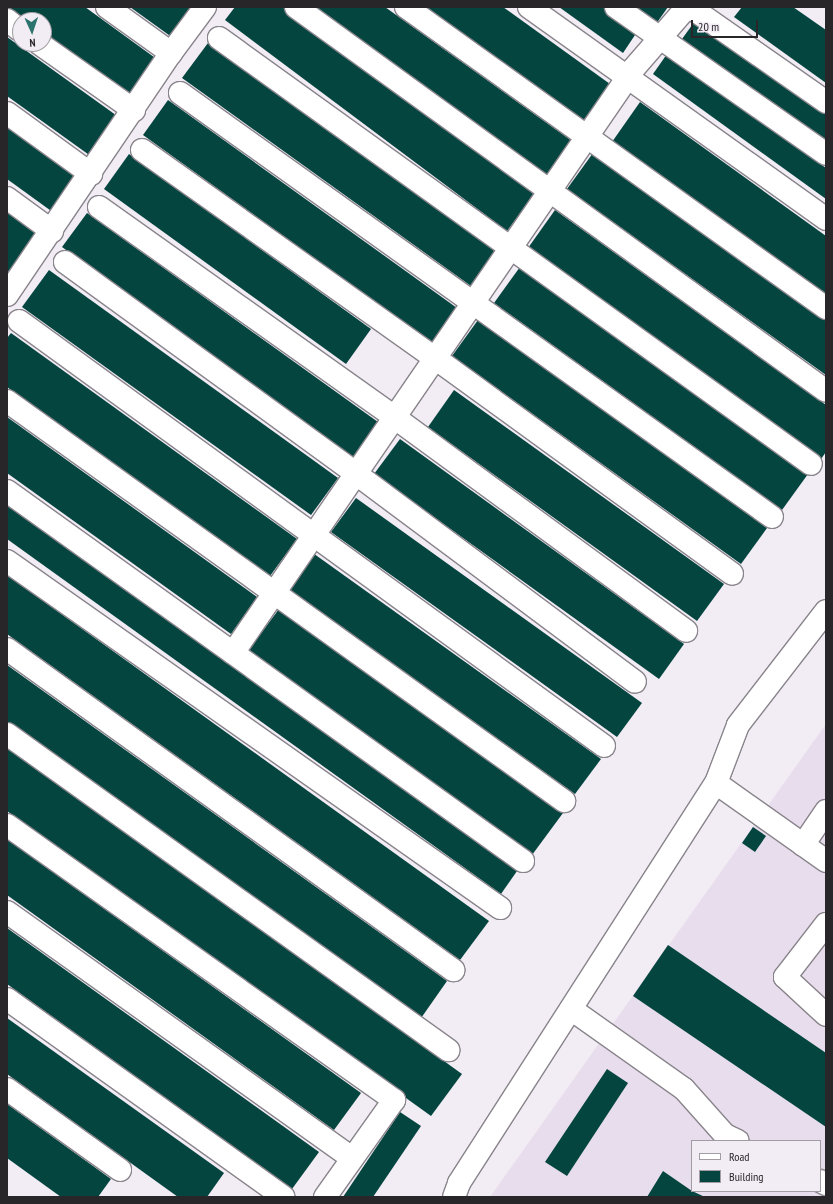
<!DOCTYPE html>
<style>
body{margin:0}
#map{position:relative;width:833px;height:1204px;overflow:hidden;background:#f2ecf4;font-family:"PT Sans Narrow",sans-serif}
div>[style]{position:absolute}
.built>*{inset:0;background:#e8ddec}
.building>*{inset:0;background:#044540}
.roads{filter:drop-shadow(1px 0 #89848b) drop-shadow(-1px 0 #89848b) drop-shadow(0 1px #89848b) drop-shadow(0 -1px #89848b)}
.minor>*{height:22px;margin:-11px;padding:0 11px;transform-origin:11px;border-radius:11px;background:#fff}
span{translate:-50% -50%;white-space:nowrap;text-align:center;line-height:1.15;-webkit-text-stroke:4px #f2ecf4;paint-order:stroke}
.frame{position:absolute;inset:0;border:8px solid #282629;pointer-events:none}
.legend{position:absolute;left:691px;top:1140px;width:130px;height:52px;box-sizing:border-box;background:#f2ecf4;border:1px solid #a19da3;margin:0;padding:5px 7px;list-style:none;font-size:12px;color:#282629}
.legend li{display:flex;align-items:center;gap:8px;height:20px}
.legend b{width:20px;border:1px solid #a19da3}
.north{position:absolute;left:12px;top:12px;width:40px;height:40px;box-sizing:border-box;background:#f2ecf4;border:1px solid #a19da3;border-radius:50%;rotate:177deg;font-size:11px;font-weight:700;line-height:16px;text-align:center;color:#282629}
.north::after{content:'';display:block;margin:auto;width:14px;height:18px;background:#2b736c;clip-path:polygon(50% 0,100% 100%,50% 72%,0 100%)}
.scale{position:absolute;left:691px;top:20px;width:67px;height:18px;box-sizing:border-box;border:2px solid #282629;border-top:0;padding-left:5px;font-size:12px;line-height:14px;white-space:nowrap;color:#282629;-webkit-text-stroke:3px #f2ecf4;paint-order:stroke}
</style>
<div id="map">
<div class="built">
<div style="clip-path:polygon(evenodd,826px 724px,826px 1197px,490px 1197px,676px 935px,826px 724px,692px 1141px,820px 1141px,820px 1191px,692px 1191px,692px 1141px)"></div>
</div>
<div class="building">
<div style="clip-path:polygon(7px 7px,85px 7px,158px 60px,131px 98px,44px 35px,44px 20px,22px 20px)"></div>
<div style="clip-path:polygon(130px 7px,195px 7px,173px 38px)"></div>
<div style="clip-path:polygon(235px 7px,282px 7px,534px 194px,507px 231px,225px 20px)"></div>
<div style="clip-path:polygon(312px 7px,385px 7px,572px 141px,547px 176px)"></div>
<div style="clip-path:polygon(425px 7px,503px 7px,610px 84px,583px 121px)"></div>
<div style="clip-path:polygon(559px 7px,602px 7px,637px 32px,623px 53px)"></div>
<div style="clip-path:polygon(631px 7px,668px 7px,656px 24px)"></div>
<div style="clip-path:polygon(742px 7px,793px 7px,826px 30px,826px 83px,734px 17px)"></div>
<div style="clip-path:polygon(695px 21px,826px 115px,826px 142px,682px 39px)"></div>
<div style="clip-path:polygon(7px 37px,120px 118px,92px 157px,7px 96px)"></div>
<div style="clip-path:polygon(208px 43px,496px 250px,471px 286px,182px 78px)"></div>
<div style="clip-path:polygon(667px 54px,826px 168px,826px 199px,653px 74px)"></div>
<div style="clip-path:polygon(168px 100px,457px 308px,432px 343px,143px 135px)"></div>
<div style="clip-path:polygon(640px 102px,826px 236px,826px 296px,612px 142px)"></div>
<div style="clip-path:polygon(7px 127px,79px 178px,54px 213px,7px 179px)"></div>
<div style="clip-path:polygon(593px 153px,826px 320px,826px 375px,567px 189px)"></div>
<div style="clip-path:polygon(129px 154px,371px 329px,346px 364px,104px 189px)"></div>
<div style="clip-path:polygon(555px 210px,826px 405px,826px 452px,821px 459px,528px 248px)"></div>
<div style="clip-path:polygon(7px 212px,37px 234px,9px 272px,7px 270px)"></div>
<div style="clip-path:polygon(87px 213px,378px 422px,353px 457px,62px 247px)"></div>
<div style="clip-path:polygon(520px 267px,808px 474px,782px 510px,494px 303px)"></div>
<div style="clip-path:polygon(49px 270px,338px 478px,311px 515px,22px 307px)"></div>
<div style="clip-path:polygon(478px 320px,767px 528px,741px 564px,452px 356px)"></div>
<div style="clip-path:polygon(11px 333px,297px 539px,270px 576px,7px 387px,7px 338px)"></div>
<div style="clip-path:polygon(454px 390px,724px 584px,697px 621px,428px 427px)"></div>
<div style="clip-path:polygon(7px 417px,257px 597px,231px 634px,7px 473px)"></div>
<div style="clip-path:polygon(400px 439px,684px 644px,659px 679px,374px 474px)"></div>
<div style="clip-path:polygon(356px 498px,642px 703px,617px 737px,331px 532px)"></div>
<div style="clip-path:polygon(7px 505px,517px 871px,501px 894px,7px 539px)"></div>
<div style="clip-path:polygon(310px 551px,601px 759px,575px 794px,285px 586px)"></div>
<div style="clip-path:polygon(7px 575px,489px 921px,460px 960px,7px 634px)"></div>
<div style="clip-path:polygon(279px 609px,563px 813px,532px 855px,248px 651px)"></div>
<div style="clip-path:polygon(7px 665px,447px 981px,419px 1021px,7px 725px)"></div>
<div style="clip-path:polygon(7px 746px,462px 1074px,431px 1116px,7px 811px)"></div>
<div style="clip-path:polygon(753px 827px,766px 836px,755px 852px,742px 843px)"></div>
<div style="clip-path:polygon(7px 839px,361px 1093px,334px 1130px,7px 895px)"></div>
<div style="clip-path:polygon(7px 928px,319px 1152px,292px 1189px,7px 984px)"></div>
<div style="clip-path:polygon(668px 945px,826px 1053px,826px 1127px,633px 996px)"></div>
<div style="clip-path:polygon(7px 1018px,224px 1173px,207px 1197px,178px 1197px,7px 1074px)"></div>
<div style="clip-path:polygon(607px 1069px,628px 1083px,567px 1176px,545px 1162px)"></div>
<div style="clip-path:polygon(7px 1104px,111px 1179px,98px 1197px,61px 1197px,7px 1158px)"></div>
<div style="clip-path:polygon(400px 1112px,421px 1126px,373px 1197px,343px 1197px)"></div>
<div style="clip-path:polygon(663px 1171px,692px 1191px,705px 1197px,647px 1197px)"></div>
</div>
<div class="roads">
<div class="minor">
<div style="left:107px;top:7px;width:79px;rotate:35.7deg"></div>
<div style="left:296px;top:7px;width:654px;rotate:35.92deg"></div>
<div style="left:406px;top:7px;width:517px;rotate:35.63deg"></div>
<div style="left:529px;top:7px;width:365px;rotate:35.5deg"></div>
<div style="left:616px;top:7px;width:256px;rotate:35deg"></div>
<div style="left:690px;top:7px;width:166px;rotate:34.9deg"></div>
<div style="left:7px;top:20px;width:16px;rotate:38deg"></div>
<div style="left:219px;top:38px;width:729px;rotate:35.74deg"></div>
<div style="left:40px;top:44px;width:115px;rotate:35.1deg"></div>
<div style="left:180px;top:93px;width:728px;rotate:35.61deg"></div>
<div style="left:7px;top:113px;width:104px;rotate:36deg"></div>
<div style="left:142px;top:150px;width:359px;rotate:35.4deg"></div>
<div style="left:435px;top:358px;width:367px;rotate:36deg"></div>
<div style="left:7px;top:198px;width:56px;rotate:36.3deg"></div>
<div style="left:99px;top:207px;width:362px;rotate:35.4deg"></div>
<div style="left:394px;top:417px;width:362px;rotate:36.2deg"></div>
<div style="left:65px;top:262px;width:359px;rotate:36deg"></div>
<div style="left:355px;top:473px;width:349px;rotate:36.7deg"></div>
<div style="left:7px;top:295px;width:292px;rotate:-55.9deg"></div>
<div style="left:171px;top:53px;width:57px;rotate:-53.5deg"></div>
<div style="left:19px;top:321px;width:723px;rotate:36deg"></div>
<div style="left:7px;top:401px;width:686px;rotate:35.68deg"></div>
<div style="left:7px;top:491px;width:635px;rotate:35.64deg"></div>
<div style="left:7px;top:561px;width:603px;rotate:35.14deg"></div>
<div style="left:7px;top:649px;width:550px;rotate:35.74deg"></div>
<div style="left:233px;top:653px;width:709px;rotate:-55.57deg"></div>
<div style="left:634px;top:68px;width:81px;rotate:-49deg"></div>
<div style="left:7px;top:734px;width:543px;rotate:35.62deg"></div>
<div style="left:716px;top:783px;width:135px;rotate:35.3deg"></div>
<div style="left:7px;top:825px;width:475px;rotate:35.4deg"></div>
<div style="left:394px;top:1100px;width:119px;rotate:125.4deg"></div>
<div style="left:803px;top:845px;width:41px;rotate:-55.9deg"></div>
<div style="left:7px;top:912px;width:424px;rotate:35.5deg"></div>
<div style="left:826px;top:924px;width:67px;rotate:127.7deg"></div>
<div style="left:785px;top:977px;width:56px;rotate:42.8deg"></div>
<div style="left:7px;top:999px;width:340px;rotate:35.6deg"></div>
<div style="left:571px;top:1009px;width:138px;rotate:35.3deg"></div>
<div style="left:684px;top:1089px;width:62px;rotate:48.3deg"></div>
<div style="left:725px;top:1135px;width:14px;rotate:25deg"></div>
<div style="left:7px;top:1089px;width:139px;rotate:35.6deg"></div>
<div style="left:820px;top:1181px;width:7px;rotate:27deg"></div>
<div style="left:454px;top:1197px;width:15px;rotate:-70deg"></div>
<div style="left:459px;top:1183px;width:475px;rotate:-57.3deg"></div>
<div style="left:716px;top:783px;width:62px;rotate:-69.2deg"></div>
<div style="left:738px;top:725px;width:144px;rotate:-52.3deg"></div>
</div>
</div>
<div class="frame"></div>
<ul class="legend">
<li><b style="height:5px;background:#fff"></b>Road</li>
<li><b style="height:11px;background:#044540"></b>Building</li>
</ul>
<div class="north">N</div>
<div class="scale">20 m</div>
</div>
